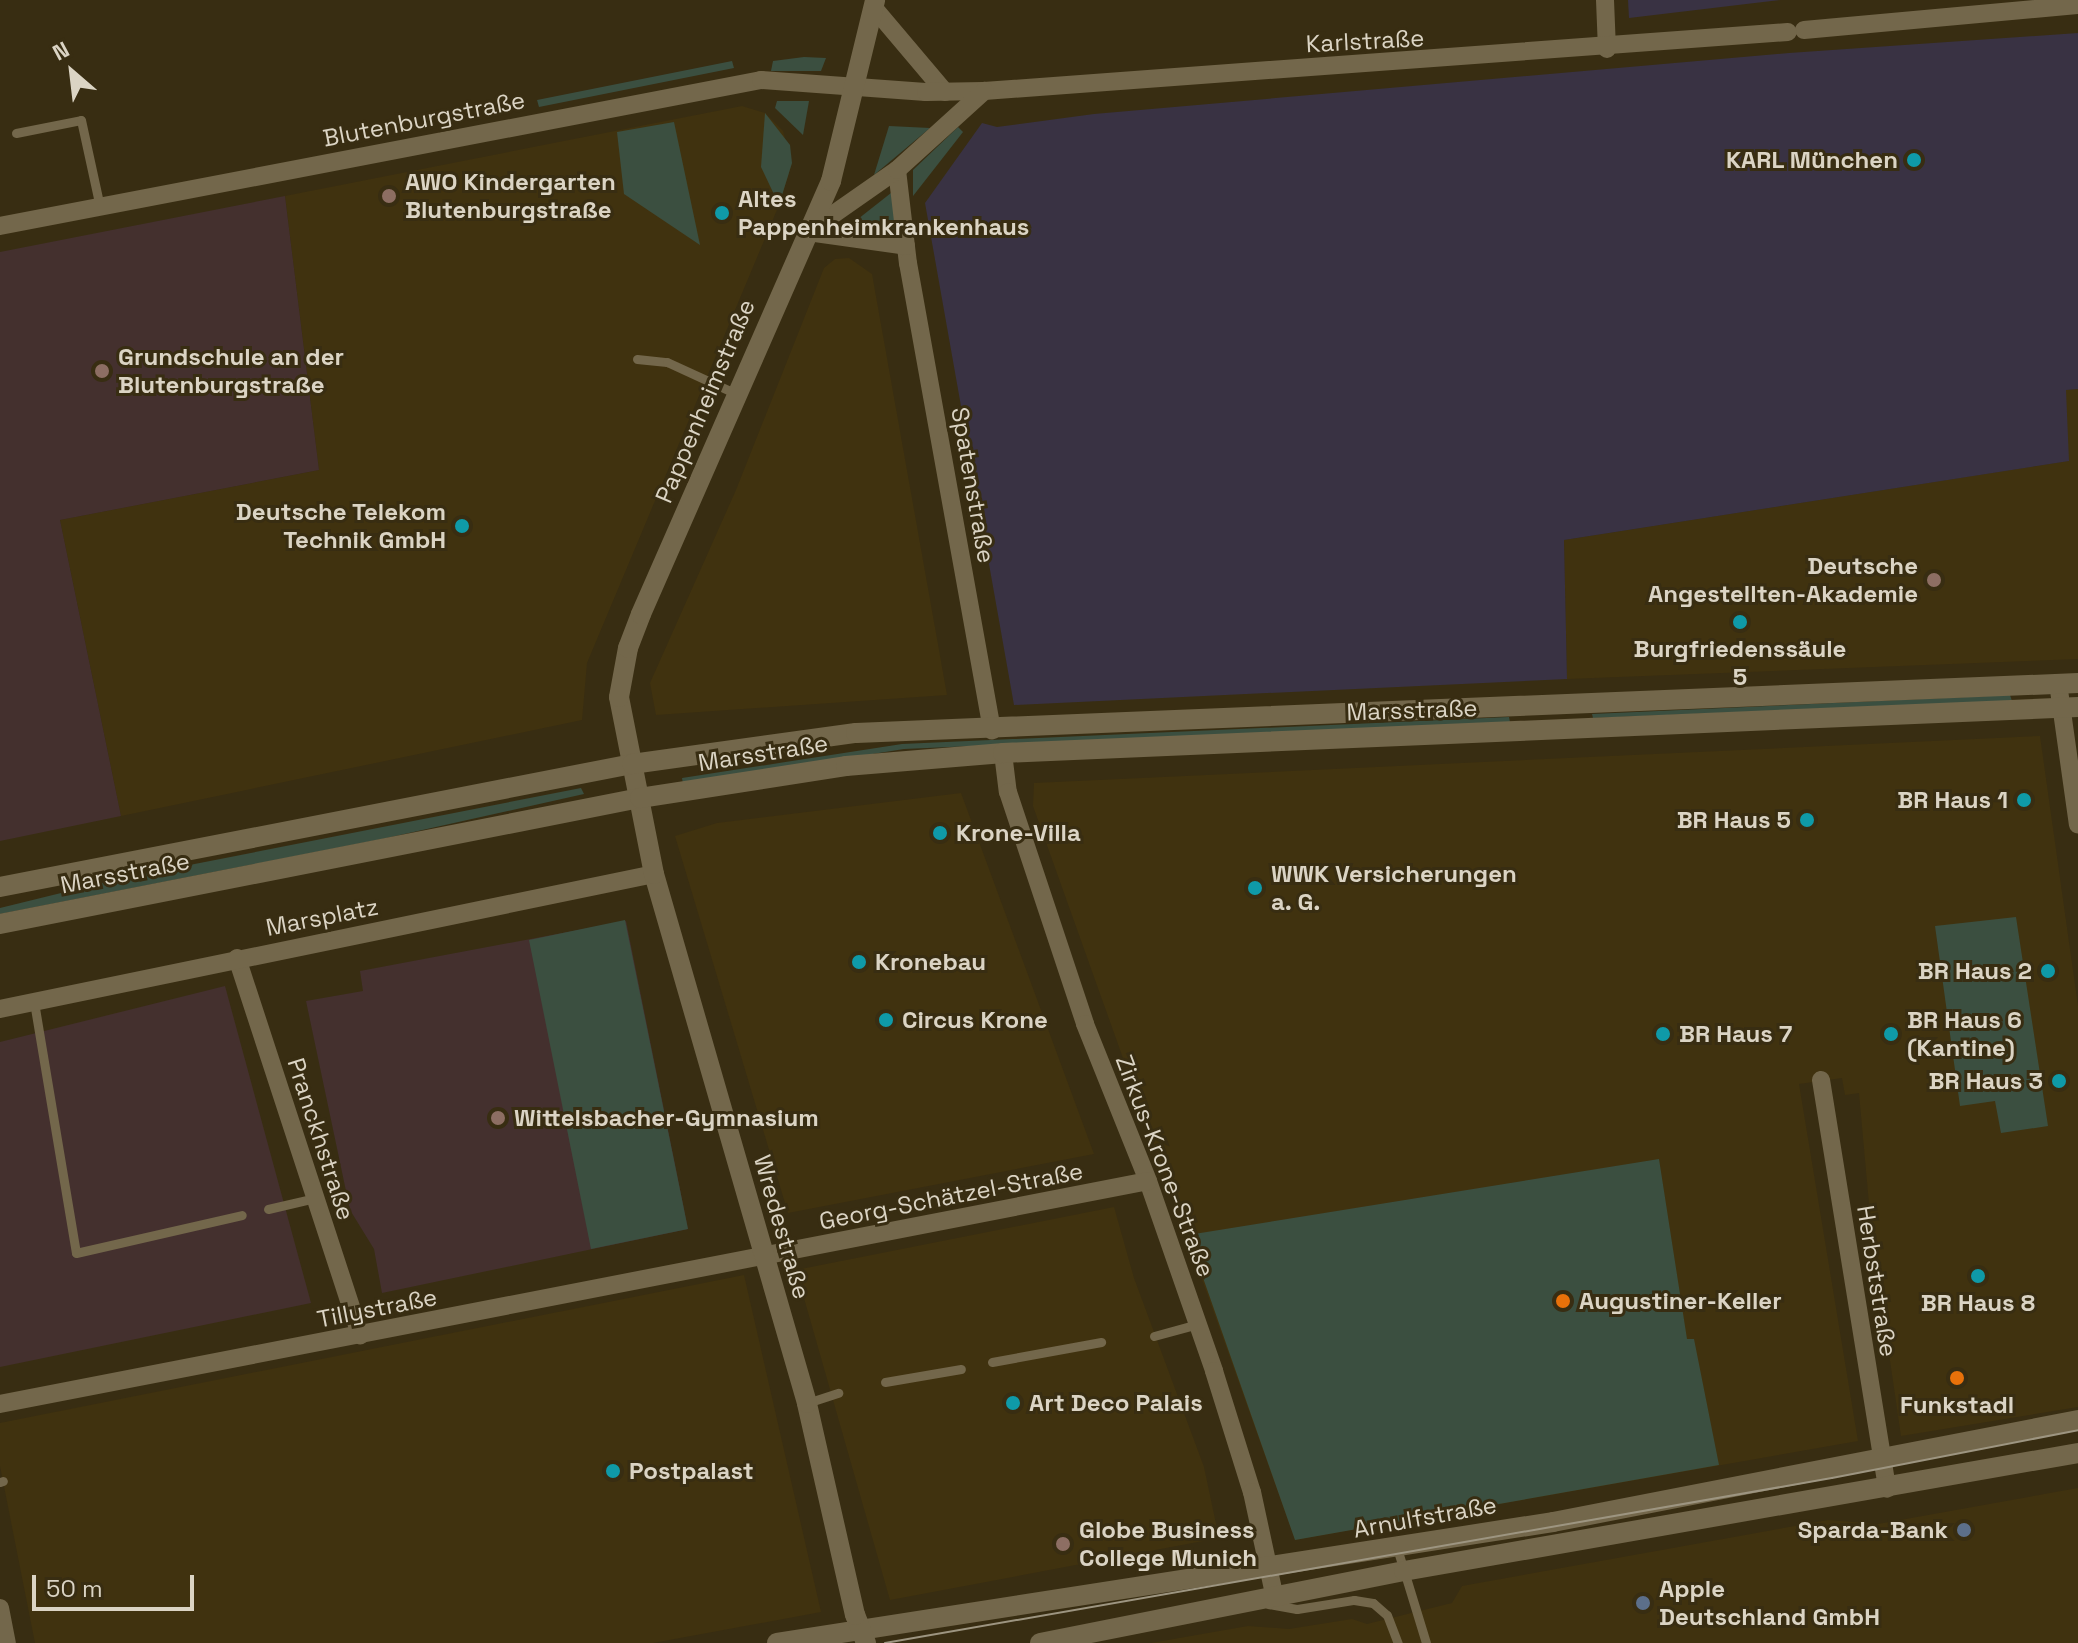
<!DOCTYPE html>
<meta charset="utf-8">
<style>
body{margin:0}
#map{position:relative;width:2078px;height:1643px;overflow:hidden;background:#382d12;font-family:"Space Grotesk",sans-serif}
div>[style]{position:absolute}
.built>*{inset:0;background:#40320f}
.industrial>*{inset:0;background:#393243}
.education>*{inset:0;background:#44302e}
.green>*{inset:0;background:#3b4f40}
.service>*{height:9px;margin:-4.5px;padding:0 4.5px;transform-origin:4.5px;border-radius:4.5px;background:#73674b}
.minor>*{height:18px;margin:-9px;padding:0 9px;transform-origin:9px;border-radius:9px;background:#73674b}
.tertiary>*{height:20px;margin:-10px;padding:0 10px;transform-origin:10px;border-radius:10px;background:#73674b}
.secondary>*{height:20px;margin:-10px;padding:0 10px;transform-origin:10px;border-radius:10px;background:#73674b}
.tram>*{height:2px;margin:-1px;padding:0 1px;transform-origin:1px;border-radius:1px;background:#9d9581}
.dots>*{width:22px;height:22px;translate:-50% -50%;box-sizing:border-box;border:4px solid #382d12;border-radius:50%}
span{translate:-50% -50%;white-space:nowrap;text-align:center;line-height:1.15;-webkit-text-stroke:6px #382d12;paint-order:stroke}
.street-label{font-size:24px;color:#dbd4c4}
.poi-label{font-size:24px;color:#dbd4c4;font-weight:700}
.right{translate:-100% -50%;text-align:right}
.left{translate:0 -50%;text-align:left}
.north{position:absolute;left:32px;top:32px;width:80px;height:80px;-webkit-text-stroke:6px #382d12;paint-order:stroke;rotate:332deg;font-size:22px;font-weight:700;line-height:32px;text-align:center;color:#dbd4c4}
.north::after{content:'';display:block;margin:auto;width:28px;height:36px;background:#dbd4c4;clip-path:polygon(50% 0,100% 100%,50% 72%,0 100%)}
.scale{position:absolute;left:32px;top:1575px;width:162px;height:36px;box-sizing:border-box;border:4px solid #dbd4c4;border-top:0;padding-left:10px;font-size:24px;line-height:28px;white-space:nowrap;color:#dbd4c4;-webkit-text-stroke:6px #382d12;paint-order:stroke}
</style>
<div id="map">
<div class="built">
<div style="clip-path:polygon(742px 106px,765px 113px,783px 131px,792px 163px,779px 205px,587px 663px,582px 720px,121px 816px,60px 520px,319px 470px,285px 196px)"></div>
<div style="clip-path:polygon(849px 258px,872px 274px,947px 695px,656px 715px,650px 683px,736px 490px,824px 268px,835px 259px)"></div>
<div style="clip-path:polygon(2078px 389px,2078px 659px,1567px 679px,1564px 540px,2068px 461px,2065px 390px)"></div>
<div style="clip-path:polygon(2040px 736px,2078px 1006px,2078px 1407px,1901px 1436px,1872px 1237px,1859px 1093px,1845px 1095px,1842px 1078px,1799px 1084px,1858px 1441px,1295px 1540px,1033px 806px,1034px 783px)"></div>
<div style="clip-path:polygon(961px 793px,1094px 1154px,788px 1213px,675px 836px,717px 823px)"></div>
<div style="clip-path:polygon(1114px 1207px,1134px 1278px,1204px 1467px,1219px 1538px,890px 1600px,796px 1270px)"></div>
<div style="clip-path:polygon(744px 1275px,821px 1612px,653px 1643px,35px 1643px,0 1466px,0 1423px)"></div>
<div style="clip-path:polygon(2078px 1488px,2078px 1643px,1151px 1643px,1248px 1626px,1289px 1629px,1352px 1619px,1367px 1624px,1452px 1603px,1462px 1586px,1828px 1520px,1878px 1524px)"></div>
</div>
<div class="industrial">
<div style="clip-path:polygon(1628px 0,1781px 0,1629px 18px)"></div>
<div style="clip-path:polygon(2078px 33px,2078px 389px,2066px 390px,2069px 461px,1564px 540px,1567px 679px,1014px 705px,925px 203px,982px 123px,997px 127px,1094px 114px,1789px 53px)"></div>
</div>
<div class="education">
<div style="clip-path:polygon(285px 196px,319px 470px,60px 520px,121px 816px,0 841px,0 252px)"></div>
<div style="clip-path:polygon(626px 921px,688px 1229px,382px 1293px,374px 1249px,350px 1210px,306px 1001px,363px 991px,360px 971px)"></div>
<div style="clip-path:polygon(225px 986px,311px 1303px,0 1367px,0 1042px)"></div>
</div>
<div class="green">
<div style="clip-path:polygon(804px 57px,826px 58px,821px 71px,771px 71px,773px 61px)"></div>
<div style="clip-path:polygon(732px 61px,734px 68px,539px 107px,537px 100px)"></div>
<div style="clip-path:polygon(777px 101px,809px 101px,803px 135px,775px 108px)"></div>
<div style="clip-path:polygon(765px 113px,790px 145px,792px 163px,779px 205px,761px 167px)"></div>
<div style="clip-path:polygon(674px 122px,700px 245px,624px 194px,617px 132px)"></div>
<div style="clip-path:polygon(889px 126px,930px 128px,874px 175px)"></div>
<div style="clip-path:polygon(958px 127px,963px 132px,913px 196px,913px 170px)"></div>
<div style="clip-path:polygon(891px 193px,899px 235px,861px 231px,858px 219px)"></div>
<div style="clip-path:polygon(2010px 695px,2012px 701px,1593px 718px,1592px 714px)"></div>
<div style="clip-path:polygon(1509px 717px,1510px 722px,904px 749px,683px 784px,682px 778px,902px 744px)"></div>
<div style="clip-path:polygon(581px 788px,584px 794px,382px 839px,0 914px,0 908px,118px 879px)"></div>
<div style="clip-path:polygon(2016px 917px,2048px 1126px,2001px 1133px,1995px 1101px,1960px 1106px,1935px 926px)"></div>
<div style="clip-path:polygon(625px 920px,688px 1229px,591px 1249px,529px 940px)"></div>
<div style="clip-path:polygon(1659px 1159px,1687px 1339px,1694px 1339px,1719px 1465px,1295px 1540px,1188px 1235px)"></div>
</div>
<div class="service">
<div style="left:16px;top:133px;width:66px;rotate:-11.3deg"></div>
<div style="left:81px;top:120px;width:89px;rotate:77.7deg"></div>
<div style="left:637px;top:359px;width:30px;rotate:6deg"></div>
<div style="left:667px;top:362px;width:77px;rotate:24.6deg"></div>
<div style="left:34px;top:1002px;width:254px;rotate:80.5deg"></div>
<div style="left:76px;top:1253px;width:170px;rotate:-12.9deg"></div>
<div style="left:268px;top:1209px;width:48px;rotate:-13.2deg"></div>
<div style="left:1154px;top:1336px;width:46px;rotate:-15.3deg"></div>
<div style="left:992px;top:1362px;width:111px;rotate:-10.4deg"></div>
<div style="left:885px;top:1382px;width:77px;rotate:-9.7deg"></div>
<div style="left:807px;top:1403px;width:33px;rotate:-18deg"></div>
<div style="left:0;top:1482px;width:3px;rotate:-18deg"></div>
<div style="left:1397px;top:1548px;width:99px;rotate:73deg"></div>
<div style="left:1268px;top:1604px;width:29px;rotate:10deg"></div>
<div style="left:1297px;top:1609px;width:58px;rotate:-9deg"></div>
<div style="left:1354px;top:1600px;width:19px;rotate:9deg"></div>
<div style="left:1373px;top:1603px;width:18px;rotate:41deg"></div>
<div style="left:1387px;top:1615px;width:30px;rotate:69deg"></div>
</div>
<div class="minor">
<div style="left:1605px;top:0;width:49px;rotate:87.7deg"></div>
<div style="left:874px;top:8px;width:110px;rotate:49.8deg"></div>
<div style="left:1804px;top:30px;width:275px;rotate:-5.2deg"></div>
<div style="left:897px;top:170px;width:94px;rotate:83.3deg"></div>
<div style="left:908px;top:263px;width:475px;rotate:79.8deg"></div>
<div style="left:0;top:226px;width:775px;rotate:-10.86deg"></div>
<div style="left:761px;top:80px;width:165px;rotate:4.2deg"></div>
<div style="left:926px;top:92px;width:58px;rotate:-1deg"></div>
<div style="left:984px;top:91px;width:806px;rotate:-4.2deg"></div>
<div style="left:808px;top:232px;width:108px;rotate:-34.9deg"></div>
<div style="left:897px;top:170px;width:118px;rotate:-42.2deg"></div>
<div style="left:808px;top:232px;width:99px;rotate:8.1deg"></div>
<div style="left:2058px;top:683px;width:143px;rotate:82deg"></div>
<div style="left:1003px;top:753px;width:39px;rotate:83deg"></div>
<div style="left:1008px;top:792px;width:244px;rotate:71.6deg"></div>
<div style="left:1085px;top:1024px;width:169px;rotate:68.1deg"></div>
<div style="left:1148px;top:1181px;width:201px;rotate:70.8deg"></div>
<div style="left:1214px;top:1371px;width:127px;rotate:72.6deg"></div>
<div style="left:1252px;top:1492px;width:108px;rotate:77.8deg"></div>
<div style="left:237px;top:958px;width:397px;rotate:71.9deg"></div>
<div style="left:0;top:1009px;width:668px;rotate:-11.66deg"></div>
<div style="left:1821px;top:1080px;width:414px;rotate:80.8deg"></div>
<div style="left:0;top:1404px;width:1169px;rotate:-10.99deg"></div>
<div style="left:0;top:1608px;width:36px;rotate:79deg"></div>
</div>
<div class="tertiary">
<div style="left:777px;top:1643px;width:785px;rotate:-8.86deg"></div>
<div style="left:1553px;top:1522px;width:535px;rotate:-10.99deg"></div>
<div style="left:866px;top:1643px;width:30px;rotate:-111deg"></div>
<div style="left:855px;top:1615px;width:217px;rotate:-102.8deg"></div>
<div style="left:807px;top:1403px;width:551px;rotate:-106.13deg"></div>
<div style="left:654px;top:874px;width:180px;rotate:-101.2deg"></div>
<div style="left:619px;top:697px;width:50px;rotate:-79.6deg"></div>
<div style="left:628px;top:648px;width:36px;rotate:-69deg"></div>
<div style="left:641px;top:614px;width:473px;rotate:-66.3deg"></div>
<div style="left:831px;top:181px;width:186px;rotate:-76.3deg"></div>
<div style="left:1040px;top:1643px;width:371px;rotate:-11.2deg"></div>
<div style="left:1404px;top:1571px;width:684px;rotate:-9.93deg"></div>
</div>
<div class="secondary">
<div style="left:0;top:887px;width:644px;rotate:-11.01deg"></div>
<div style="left:632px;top:764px;width:226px;rotate:-7.9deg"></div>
<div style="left:856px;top:733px;width:1223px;rotate:-2.34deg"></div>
<div style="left:0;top:924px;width:652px;rotate:-11.14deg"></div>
<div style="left:640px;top:798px;width:208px;rotate:-8.8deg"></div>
<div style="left:846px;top:766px;width:158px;rotate:-4.7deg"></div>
<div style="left:1003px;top:753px;width:1076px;rotate:-2.45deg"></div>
</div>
<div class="tram">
<div style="left:885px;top:1643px;width:961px;rotate:-9.88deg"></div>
<div style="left:1832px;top:1478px;width:251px;rotate:-11deg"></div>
</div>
<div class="dots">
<div style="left:1914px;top:160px;background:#0f9aa8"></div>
<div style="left:389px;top:196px;background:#8d6e63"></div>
<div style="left:722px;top:213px;background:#0f9aa8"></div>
<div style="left:102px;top:371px;background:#8d6e63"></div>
<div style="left:462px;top:526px;background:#0f9aa8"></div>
<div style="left:1934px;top:580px;background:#8d6e63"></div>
<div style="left:1740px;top:622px;background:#0f9aa8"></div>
<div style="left:2024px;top:800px;background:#0f9aa8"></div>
<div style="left:1807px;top:820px;background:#0f9aa8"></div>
<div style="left:940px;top:833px;background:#0f9aa8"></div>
<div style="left:1255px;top:888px;background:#0f9aa8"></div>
<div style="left:859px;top:962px;background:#0f9aa8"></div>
<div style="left:2048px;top:971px;background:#0f9aa8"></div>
<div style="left:886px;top:1020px;background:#0f9aa8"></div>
<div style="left:1663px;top:1034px;background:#0f9aa8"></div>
<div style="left:1891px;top:1034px;background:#0f9aa8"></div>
<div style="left:2059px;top:1081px;background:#0f9aa8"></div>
<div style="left:498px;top:1118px;background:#8d6e63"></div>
<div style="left:1978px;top:1276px;background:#0f9aa8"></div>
<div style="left:1563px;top:1301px;background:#e8710a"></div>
<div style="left:1957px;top:1378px;background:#e8710a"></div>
<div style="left:1013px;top:1403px;background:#0f9aa8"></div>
<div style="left:613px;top:1471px;background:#0f9aa8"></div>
<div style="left:1964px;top:1530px;background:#5c6f8a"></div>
<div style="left:1063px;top:1544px;background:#8d6e63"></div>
<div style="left:1643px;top:1603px;background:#5c6f8a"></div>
</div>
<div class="street-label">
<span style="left:1365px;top:41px;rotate:-3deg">Karlstraße</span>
<span style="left:424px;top:119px;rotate:-11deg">Blutenburgstraße</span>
<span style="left:705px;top:401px;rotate:-67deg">Pappenheimstraße</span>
<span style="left:973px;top:485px;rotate:80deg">Spatenstraße</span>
<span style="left:1412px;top:710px;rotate:-2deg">Marsstraße</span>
<span style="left:763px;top:753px;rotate:-9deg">Marsstraße</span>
<span style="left:125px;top:873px;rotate:-11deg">Marsstraße</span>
<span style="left:322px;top:917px;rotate:-11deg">Marsplatz</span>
<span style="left:321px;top:1139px;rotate:72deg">Pranckhstraße</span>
<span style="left:1165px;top:1166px;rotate:69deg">Zirkus-Krone-Straße</span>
<span style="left:951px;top:1196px;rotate:-11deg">Georg-Schätzel-Straße</span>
<span style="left:782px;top:1227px;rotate:74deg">Wredestraße</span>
<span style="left:1877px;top:1281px;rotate:81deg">Herbststraße</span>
<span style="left:377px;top:1308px;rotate:-11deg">Tillystraße</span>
<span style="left:1425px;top:1517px;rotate:-10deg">Arnulfstraße</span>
</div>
<div class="poi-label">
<span class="right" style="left:1898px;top:160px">KARL München</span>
<span class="left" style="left:405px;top:196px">AWO Kindergarten<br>Blutenburgstraße</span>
<span class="left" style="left:738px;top:213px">Altes<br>Pappenheimkrankenhaus</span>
<span class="left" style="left:118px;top:371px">Grundschule an der<br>Blutenburgstraße</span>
<span class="right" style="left:446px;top:526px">Deutsche Telekom<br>Technik GmbH</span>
<span class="right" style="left:1918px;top:580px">Deutsche<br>Angestellten-Akademie</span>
<span style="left:1740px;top:663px">Burgfriedenssäule<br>5</span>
<span class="right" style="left:2008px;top:800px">BR Haus 1</span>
<span class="right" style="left:1791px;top:820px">BR Haus 5</span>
<span class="left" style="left:956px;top:833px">Krone-Villa</span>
<span class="left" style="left:1271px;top:888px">WWK Versicherungen<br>a. G.</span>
<span class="left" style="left:875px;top:962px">Kronebau</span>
<span class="right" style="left:2032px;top:971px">BR Haus 2</span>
<span class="left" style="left:902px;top:1020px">Circus Krone</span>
<span class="left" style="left:1907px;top:1034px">BR Haus 6<br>(Kantine)</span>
<span class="left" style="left:1679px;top:1034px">BR Haus 7</span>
<span class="right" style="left:2043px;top:1081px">BR Haus 3</span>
<span class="left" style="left:514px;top:1118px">Wittelsbacher-Gymnasium</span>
<span class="left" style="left:1579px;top:1301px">Augustiner-Keller</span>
<span style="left:1978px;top:1303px">BR Haus 8</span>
<span class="left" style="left:1029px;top:1403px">Art Deco Palais</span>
<span style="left:1957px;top:1405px">Funkstadl</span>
<span class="left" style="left:629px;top:1471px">Postpalast</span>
<span class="left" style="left:1079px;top:1544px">Globe Business<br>College Munich</span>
<span class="right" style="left:1948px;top:1530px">Sparda-Bank</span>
<span class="left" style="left:1659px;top:1603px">Apple<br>Deutschland GmbH</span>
</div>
<div class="north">N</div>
<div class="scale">50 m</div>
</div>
